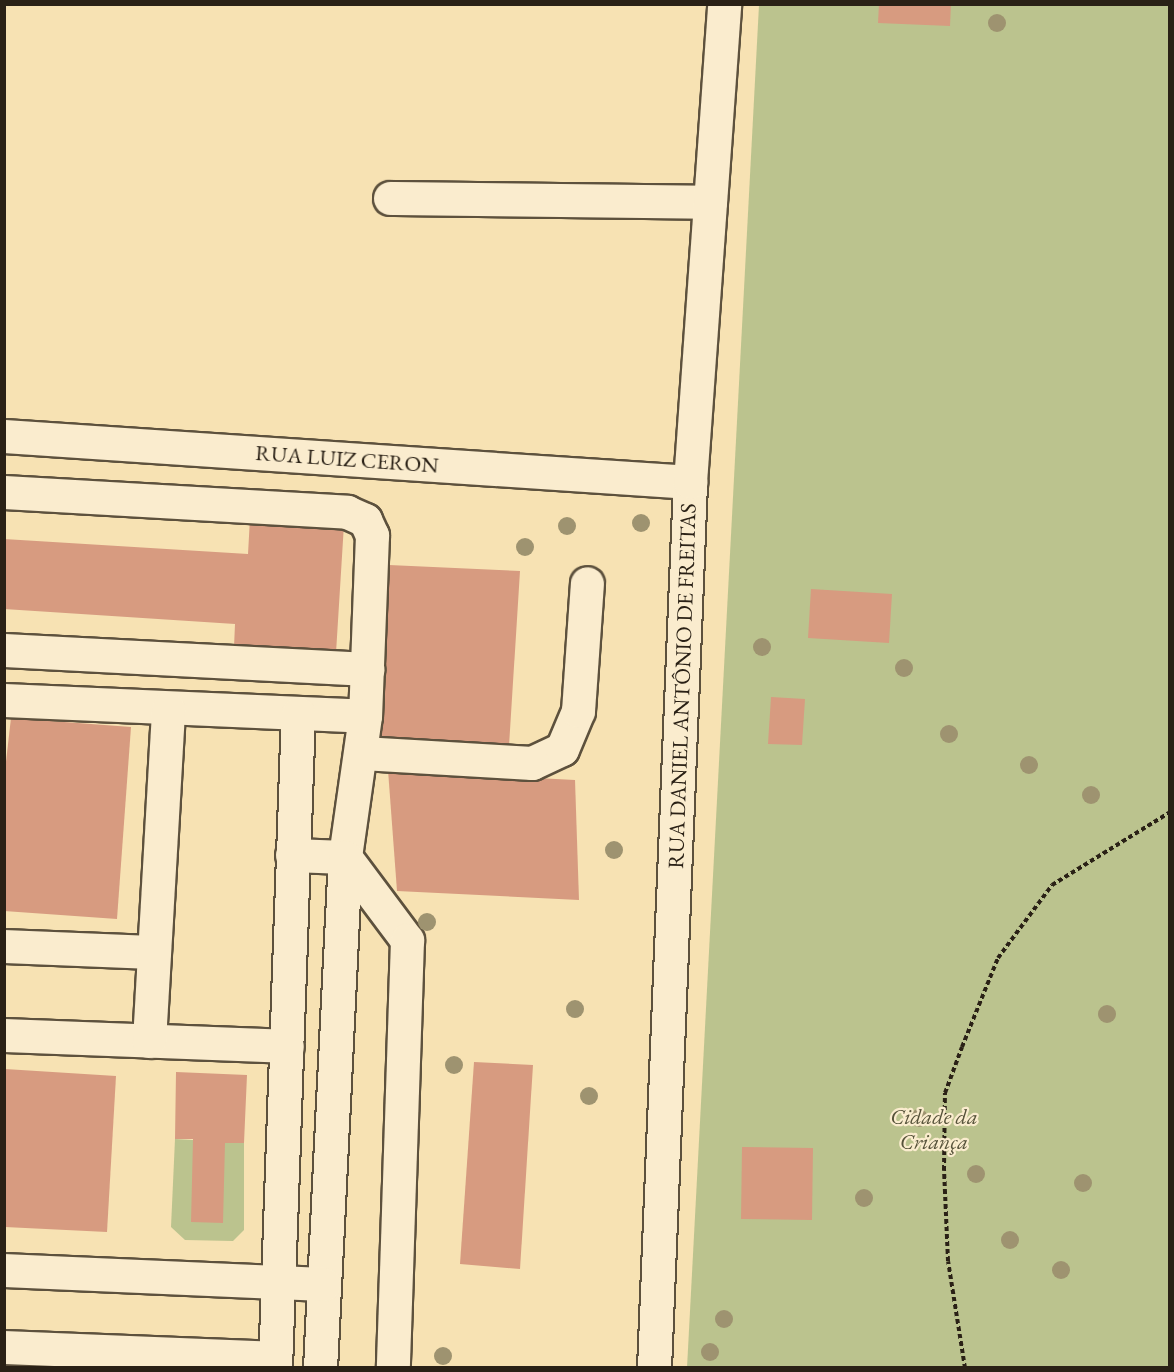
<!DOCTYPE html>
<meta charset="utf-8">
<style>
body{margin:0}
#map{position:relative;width:1174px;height:1372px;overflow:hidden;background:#f7e2b3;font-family:"EB Garamond",serif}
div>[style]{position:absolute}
.green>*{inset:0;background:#bbc38e}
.building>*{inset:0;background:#d79b80}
.path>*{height:4px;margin-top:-2px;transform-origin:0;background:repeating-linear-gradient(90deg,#2a2116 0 4.5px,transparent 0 7.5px)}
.roads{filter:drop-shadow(2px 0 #5d513d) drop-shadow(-2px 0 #5d513d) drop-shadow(0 2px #5d513d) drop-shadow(0 -2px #5d513d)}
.minor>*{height:33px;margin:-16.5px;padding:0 16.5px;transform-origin:16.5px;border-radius:16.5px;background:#faecce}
.trees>*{width:18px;height:18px;margin:-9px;border-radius:50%;background:#9e9370}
span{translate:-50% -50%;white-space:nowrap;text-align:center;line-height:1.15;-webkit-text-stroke:4.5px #faecce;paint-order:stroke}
.street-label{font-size:22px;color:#2a2116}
.park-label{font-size:22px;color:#56523a;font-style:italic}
.frame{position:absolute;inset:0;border:6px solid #2a2116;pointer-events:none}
</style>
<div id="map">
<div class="green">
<div style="clip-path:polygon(759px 5px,1169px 5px,1169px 1367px,687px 1368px)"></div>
<div style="clip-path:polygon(175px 1139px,244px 1143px,244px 1230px,233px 1241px,185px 1240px,171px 1227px)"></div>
</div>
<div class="building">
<div style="clip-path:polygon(879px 4px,951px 4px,950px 26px,878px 23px)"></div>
<div style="clip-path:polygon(250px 518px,344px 524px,336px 653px,234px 647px,235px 624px,4px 609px,4px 539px,248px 554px)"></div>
<div style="clip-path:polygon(389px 565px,520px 571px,509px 746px,379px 740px)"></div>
<div style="clip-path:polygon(811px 589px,892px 594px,889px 643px,808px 638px)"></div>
<div style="clip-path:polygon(771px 697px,805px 699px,802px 745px,768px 744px)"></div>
<div style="clip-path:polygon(11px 718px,131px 727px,117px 919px,4px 911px,4px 779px)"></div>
<div style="clip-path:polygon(388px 770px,575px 780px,579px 900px,397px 891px)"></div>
<div style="clip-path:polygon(474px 1062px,533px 1065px,520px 1269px,460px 1264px)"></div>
<div style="clip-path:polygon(5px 1069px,116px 1076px,107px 1232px,5px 1227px)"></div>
<div style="clip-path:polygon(176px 1072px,247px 1075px,244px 1143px,225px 1143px,223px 1223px,191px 1222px,193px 1139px,175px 1139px)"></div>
<div style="clip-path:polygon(742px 1147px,813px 1148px,812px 1220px,741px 1219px)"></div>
</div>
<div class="path">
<div style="left:965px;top:1368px;width:108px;rotate:-99deg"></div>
<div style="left:948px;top:1261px;width:91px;rotate:-92.5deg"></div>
<div style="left:944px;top:1170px;width:77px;rotate:-89.3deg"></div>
<div style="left:945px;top:1093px;width:49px;rotate:-69.7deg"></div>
<div style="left:962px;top:1047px;width:96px;rotate:-68deg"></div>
<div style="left:998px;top:958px;width:91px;rotate:-53.5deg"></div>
<div style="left:1052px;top:885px;width:139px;rotate:-31.7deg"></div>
</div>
<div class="roads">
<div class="minor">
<div style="left:390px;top:198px;width:320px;rotate:0.7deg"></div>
<div style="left:4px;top:436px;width:688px;rotate:3.84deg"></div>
<div style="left:4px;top:492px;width:344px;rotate:3.3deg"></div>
<div style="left:347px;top:512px;width:20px;rotate:24deg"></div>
<div style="left:365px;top:520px;width:17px;rotate:65deg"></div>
<div style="left:372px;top:535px;width:181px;rotate:92.2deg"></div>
<div style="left:365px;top:716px;width:142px;rotate:98.1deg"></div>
<div style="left:345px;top:857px;width:512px;rotate:92.8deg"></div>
<div style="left:4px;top:650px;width:364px;rotate:3deg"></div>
<div style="left:4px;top:700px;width:361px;rotate:2.5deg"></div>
<div style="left:362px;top:753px;width:170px;rotate:3.4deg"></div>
<div style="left:532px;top:763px;width:33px;rotate:-25deg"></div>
<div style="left:562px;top:749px;width:41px;rotate:-67.2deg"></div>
<div style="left:578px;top:711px;width:128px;rotate:-86deg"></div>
<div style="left:292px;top:855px;width:53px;rotate:2.2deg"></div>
<div style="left:345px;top:857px;width:104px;rotate:53.2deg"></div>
<div style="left:407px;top:940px;width:428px;rotate:91.9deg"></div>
<div style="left:4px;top:946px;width:150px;rotate:2.3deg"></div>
<div style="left:4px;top:1035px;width:283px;rotate:2.2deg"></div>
<div style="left:149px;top:1041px;width:333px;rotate:-86.7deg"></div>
<div style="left:4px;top:1270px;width:320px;rotate:2.5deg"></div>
<div style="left:4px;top:1347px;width:271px;rotate:2.3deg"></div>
<div style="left:275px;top:1368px;width:655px;rotate:-87.99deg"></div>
<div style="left:654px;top:1368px;width:887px;rotate:-87.67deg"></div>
<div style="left:690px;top:482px;width:479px;rotate:-85.9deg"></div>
</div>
</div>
<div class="trees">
<div style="left:997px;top:23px"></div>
<div style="left:641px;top:523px"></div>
<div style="left:567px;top:526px"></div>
<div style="left:525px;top:547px"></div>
<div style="left:762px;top:647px"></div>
<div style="left:904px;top:668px"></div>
<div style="left:949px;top:734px"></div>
<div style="left:1029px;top:765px"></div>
<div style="left:1091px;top:795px"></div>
<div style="left:614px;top:850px"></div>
<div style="left:427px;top:922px"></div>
<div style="left:575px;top:1009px"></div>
<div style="left:1107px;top:1014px"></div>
<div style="left:454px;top:1065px"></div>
<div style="left:589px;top:1096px"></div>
<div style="left:919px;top:1118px"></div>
<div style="left:976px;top:1174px"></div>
<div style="left:1083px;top:1183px"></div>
<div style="left:864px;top:1198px"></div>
<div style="left:1010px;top:1240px"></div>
<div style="left:1061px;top:1270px"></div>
<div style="left:724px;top:1319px"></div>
<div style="left:710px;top:1352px"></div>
<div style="left:443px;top:1356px"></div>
</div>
<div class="street-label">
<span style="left:347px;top:459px;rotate:4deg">RUA LUIZ CERON</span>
<span style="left:682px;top:686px;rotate:-88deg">RUA DANIEL ANTÔNIO DE FREITAS</span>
</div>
<div class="park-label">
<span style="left:934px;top:1129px">Cidade da<br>Criança</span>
</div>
<div class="frame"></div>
</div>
